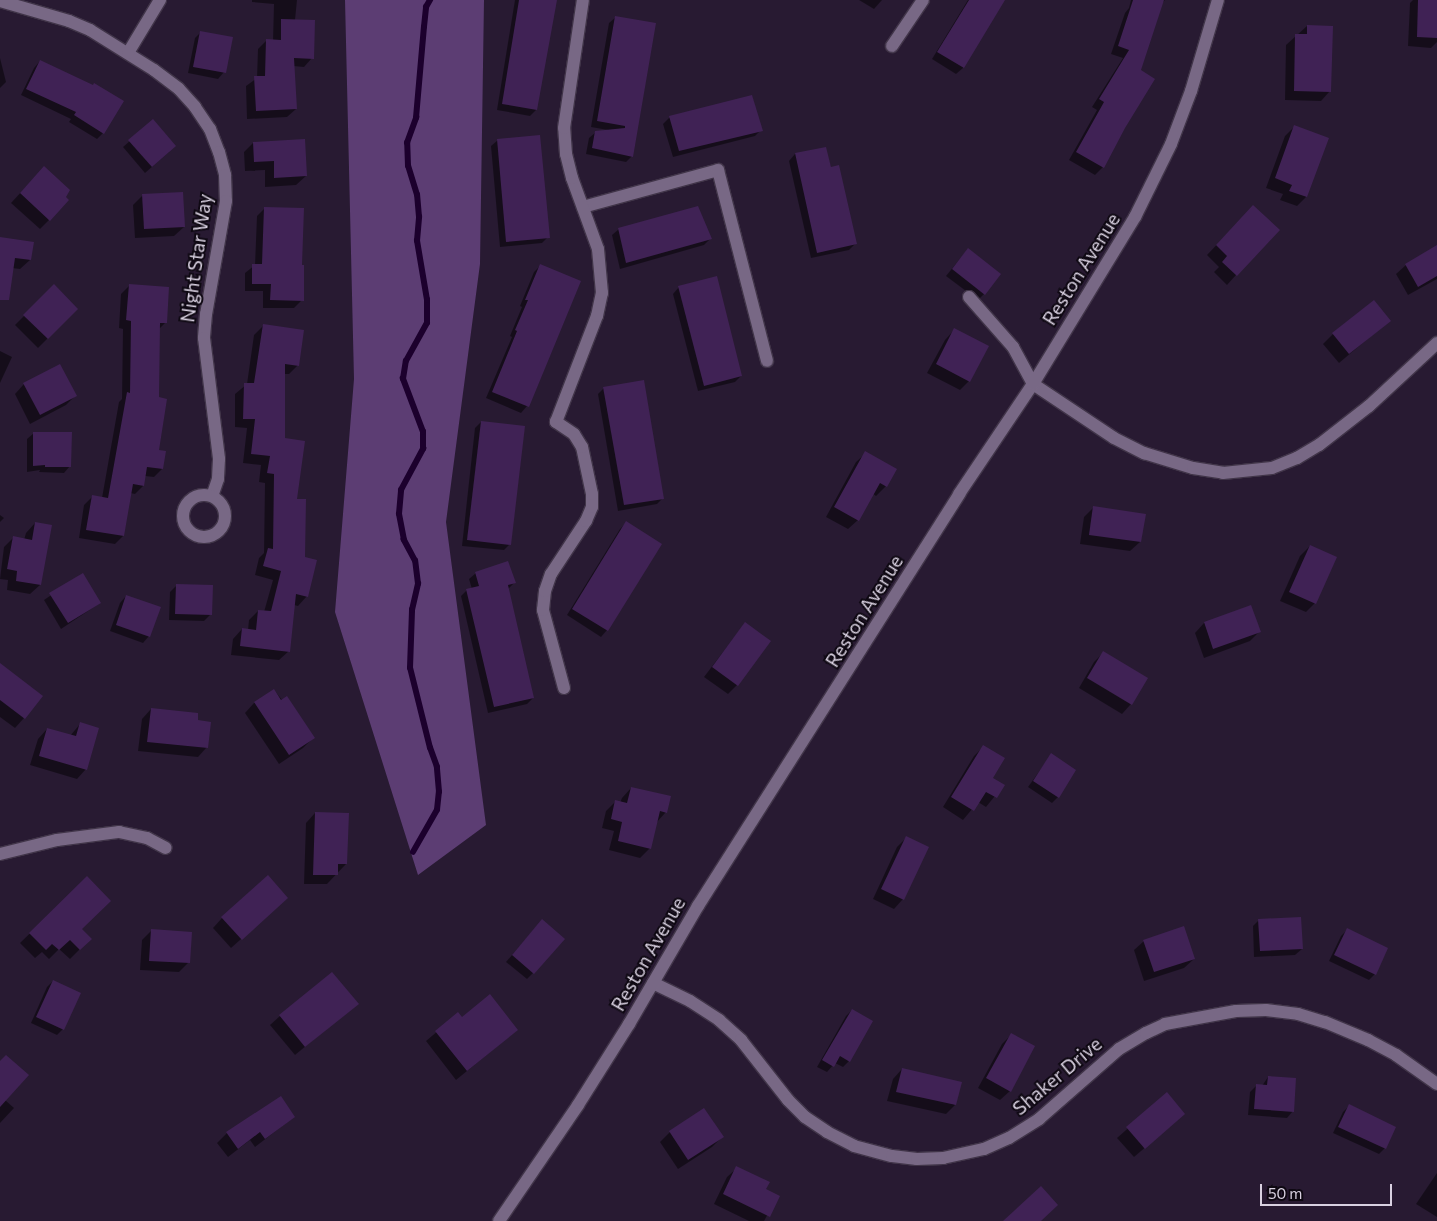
<!DOCTYPE html>
<style>
body{margin:0}
#map{position:relative;width:1437px;height:1221px;overflow:hidden;background:#281a32;font-family:Commissioner,sans-serif}
div>[style]{position:absolute}
.forest>*{inset:0;background:#5c3d73}
.shadow>*{inset:0;background:#0007}
.stream>*{height:5.5px;margin:-2.75px;padding:0 2.75px;transform-origin:2.75px;border-radius:2.75px;background:#1c002d}
.building>*{inset:0;background:#402255}
.roads{filter:drop-shadow(1px 0 #413549) drop-shadow(-1px 0 #413549) drop-shadow(0 1px #413549) drop-shadow(0 -1px #413549)}
.minor>*{height:12px;margin:-6px;padding:0 6px;transform-origin:6px;border-radius:6px;background:#786885}
.minor>.ring{margin:-6px;padding:0;box-sizing:content-box;background:none;border:12px solid #786885;border-radius:50%}
span{translate:-50% -50%;white-space:nowrap;text-align:center;line-height:1.15;-webkit-text-stroke:4px #0e0812;paint-order:stroke}
.street-label{font-size:19px;color:#d9d1e1}
.scale{position:absolute;left:1260px;top:1184px;width:132px;height:22px;box-sizing:border-box;border:2px solid #d9d1e1;border-top:0;padding-left:6px;font-size:15px;line-height:18px;white-space:nowrap;color:#d9d1e1;-webkit-text-stroke:4px #0e0812;paint-order:stroke}
</style>
<div id="map">
<div class="forest">
<div style="clip-path:polygon(345px 0,484px 0,480px 264px,446px 522px,486px 825px,418px 875px,335px 612px,354px 379px)"></div>
</div>
<div class="shadow">
<div style="clip-path:polygon(252px 0,297px 0,295px 20px,312px 58px,304px 67px,293px 66px,296px 109px,287px 117px,247px 119px,246px 86px,257px 78px,258px 49px,266px 41px,273px 41px,274px 4px,252px 2px)"></div>
<div style="clip-path:polygon(515px 0,556px 0,536px 110px,530px 116px,497px 110px)"></div>
<div style="clip-path:polygon(859px 0,882px 0,874px 9px)"></div>
<div style="clip-path:polygon(968px 0,1003px 0,963px 68px,956px 74px,932px 59px)"></div>
<div style="clip-path:polygon(1131px 0,1165px 0,1161px 4px,1140px 70px,1124px 128px,1103px 167px,1095px 175px,1069px 160px,1097px 110px,1092px 107px,1123px 58px,1111px 54px,1125px 13px,1129px 8px)"></div>
<div style="clip-path:polygon(1413px 0,1437px 0,1437px 42px,1431px 48px,1408px 46px,1410px 3px)"></div>
<div style="clip-path:polygon(616px 17px,632px 156px,626px 162px,586px 154px,589px 138px,596px 132px,608px 130px,591px 127px,609px 23px)"></div>
<div style="clip-path:polygon(1307px 26px,1330px 91px,1321px 101px,1285px 100px,1286px 45px)"></div>
<div style="clip-path:polygon(201px 32px,224px 72px,218px 79px,188px 73px,195px 38px)"></div>
<div style="clip-path:polygon(0 58px,6px 82px,0 88px)"></div>
<div style="clip-path:polygon(40px 61px,103px 133px,97px 139px,69px 122px,71px 119px,21px 95px,34px 68px)"></div>
<div style="clip-path:polygon(752px 96px,761px 130px,755px 136px,673px 157px,663px 124px,669px 118px)"></div>
<div style="clip-path:polygon(153px 121px,169px 152px,145px 173px,123px 147px)"></div>
<div style="clip-path:polygon(1294px 127px,1306px 197px,1297px 206px,1280px 200px,1283px 194px,1266px 188px,1285px 136px)"></div>
<div style="clip-path:polygon(498px 140px,548px 237px,542px 243px,500px 247px,491px 146px)"></div>
<div style="clip-path:polygon(253px 143px,306px 176px,296px 185px,265px 187px,265px 170px,245px 171px,244px 152px)"></div>
<div style="clip-path:polygon(825px 148px,855px 244px,849px 250px,811px 258px,789px 161px,795px 154px)"></div>
<div style="clip-path:polygon(35px 177px,49px 220px,40px 229px,11px 203px)"></div>
<div style="clip-path:polygon(143px 195px,184px 227px,174px 236px,135px 238px,133px 205px)"></div>
<div style="clip-path:polygon(265px 208px,300px 266px,302px 300px,294px 308px,263px 308px,263px 291px,245px 291px,245px 273px,255px 265px,257px 216px)"></div>
<div style="clip-path:polygon(1244px 216px,1236px 275px,1227px 285px,1214px 272px,1219px 267px,1207px 255px)"></div>
<div style="clip-path:polygon(619px 229px,710px 239px,704px 245px,620px 269px,612px 235px)"></div>
<div style="clip-path:polygon(0 239px,30px 260px,20px 269px,12px 268px,0 287px)"></div>
<div style="clip-path:polygon(1437px 247px,1437px 279px,1408px 295px,1396px 274px,1406px 265px)"></div>
<div style="clip-path:polygon(968px 249px,984px 294px,978px 300px,946px 276px)"></div>
<div style="clip-path:polygon(540px 266px,579px 282px,527px 406px,521px 413px,486px 398px,512px 337px,510px 336px,522px 307px,520px 306px,534px 272px)"></div>
<div style="clip-path:polygon(54px 286px,77px 309px,38px 348px,15px 325px)"></div>
<div style="clip-path:polygon(129px 286px,165px 323px,158px 330px,157px 451px,162px 469px,154px 477px,145px 476px,143px 486px,135px 494px,130px 493px,123px 536px,115px 544px,79px 538px,84px 505px,93px 496px,102px 498px,119px 402px,122px 399px,123px 329px,119px 328px,121px 294px)"></div>
<div style="clip-path:polygon(679px 287px,741px 376px,735px 382px,698px 391px,673px 294px)"></div>
<div style="clip-path:polygon(1389px 321px,1339px 363px,1323px 344px,1333px 334px)"></div>
<div style="clip-path:polygon(263px 326px,298px 365px,289px 374px,284px 374px,283px 439px,296px 500px,307px 596px,298px 606px,294px 605px,289px 651px,279px 660px,231px 655px,233px 639px,242px 629px,248px 630px,249px 620px,258px 611px,264px 612px,273px 580px,255px 575px,259px 558px,264px 553px,265px 483px,259px 482px,261px 465px,243px 463px,247px 428px,235px 427px,235px 394px,247px 384px,254px 335px)"></div>
<div style="clip-path:polygon(954px 330px,969px 381px,960px 390px,927px 373px,945px 340px)"></div>
<div style="clip-path:polygon(0 351px,12px 357px,0 383px)"></div>
<div style="clip-path:polygon(24px 384px,75px 396px,66px 405px,30px 424px,15px 394px)"></div>
<div style="clip-path:polygon(604px 388px,663px 498px,657px 504px,618px 511px,598px 394px)"></div>
<div style="clip-path:polygon(481px 422px,510px 544px,504px 550px,462px 546px,475px 428px)"></div>
<div style="clip-path:polygon(34px 433px,70px 466px,64px 473px,39px 472px,40px 470px,27px 472px,27px 439px)"></div>
<div style="clip-path:polygon(866px 453px,886px 486px,876px 496px,872px 493px,858px 520px,848px 529px,826px 517px,856px 462px)"></div>
<div style="clip-path:polygon(1094px 507px,1144px 515px,1140px 542px,1130px 551px,1080px 544px,1084px 517px)"></div>
<div style="clip-path:polygon(0 515px,4px 518px,0 522px)"></div>
<div style="clip-path:polygon(35px 523px,40px 585px,30px 594px,7px 590px,8px 580px,0 579px,4px 547px,13px 538px,24px 540px,26px 533px)"></div>
<div style="clip-path:polygon(626px 523px,660px 544px,607px 630px,601px 637px,567px 615px,620px 529px)"></div>
<div style="clip-path:polygon(1310px 546px,1315px 603px,1306px 612px,1280px 601px,1300px 556px)"></div>
<div style="clip-path:polygon(476px 573px,514px 583px,508px 589px,533px 698px,527px 704px,488px 713px,461px 596px,467px 590px,472px 589px,469px 579px)"></div>
<div style="clip-path:polygon(82px 574px,100px 603px,61px 629px,44px 600px)"></div>
<div style="clip-path:polygon(176px 586px,210px 615px,204px 621px,169px 620px,170px 592px)"></div>
<div style="clip-path:polygon(126px 596px,149px 636px,143px 643px,110px 631px,120px 603px)"></div>
<div style="clip-path:polygon(1250px 606px,1260px 631px,1250px 641px,1204px 658px,1195px 633px,1204px 623px)"></div>
<div style="clip-path:polygon(745px 623px,737px 685px,728px 694px,704px 677px)"></div>
<div style="clip-path:polygon(1103px 653px,1131px 704px,1122px 714px,1079px 688px,1094px 662px)"></div>
<div style="clip-path:polygon(0 665px,24px 718px,15px 728px,0 717px)"></div>
<div style="clip-path:polygon(274px 690px,313px 738px,303px 748px,279px 764px,245px 713px,254px 703px)"></div>
<div style="clip-path:polygon(151px 709px,196px 721px,207px 747px,198px 757px,138px 751px,142px 719px)"></div>
<div style="clip-path:polygon(80px 724px,86px 769px,77px 779px,30px 765px,38px 739px,47px 729px,70px 736px)"></div>
<div style="clip-path:polygon(983px 747px,991px 779px,1003px 786px,986px 807px,978px 802px,963px 820px,943px 807px,974px 756px)"></div>
<div style="clip-path:polygon(1051px 755px,1058px 797px,1052px 803px,1028px 787px)"></div>
<div style="clip-path:polygon(631px 788px,666px 812px,656px 823px,650px 848px,640px 858px,609px 850px,614px 831px,602px 828px,606px 811px,615px 802px,620px 803px,622px 798px)"></div>
<div style="clip-path:polygon(315px 813px,346px 864px,327px 884px,304px 884px,306px 823px)"></div>
<div style="clip-path:polygon(906px 838px,903px 899px,894px 909px,873px 899px,897px 847px)"></div>
<div style="clip-path:polygon(87px 878px,81px 929px,90px 939px,70px 959px,59px 949px,49px 959px,42px 952px,35px 958px,20px 943px)"></div>
<div style="clip-path:polygon(277px 907px,231px 948px,213px 928px,222px 918px)"></div>
<div style="clip-path:polygon(1259px 920px,1302px 949px,1295px 955px,1254px 957px,1253px 926px)"></div>
<div style="clip-path:polygon(536px 927px,533px 973px,527px 979px,506px 962px)"></div>
<div style="clip-path:polygon(152px 930px,188px 963px,179px 972px,140px 970px,142px 940px)"></div>
<div style="clip-path:polygon(1347px 930px,1375px 974px,1369px 980px,1329px 961px,1341px 936px)"></div>
<div style="clip-path:polygon(1144px 941px,1194px 959px,1184px 968px,1144px 981px,1134px 950px)"></div>
<div style="clip-path:polygon(53px 981px,63px 1029px,57px 1035px,31px 1023px,47px 987px)"></div>
<div style="clip-path:polygon(357px 1004px,295px 1055px,270px 1025px,280px 1016px)"></div>
<div style="clip-path:polygon(852px 1010px,849px 1061px,843px 1067px,835px 1063px,827px 1072px,817px 1067px,846px 1016px)"></div>
<div style="clip-path:polygon(458px 1014px,462px 1018px,517px 1030px,456px 1080px,426px 1041px)"></div>
<div style="clip-path:polygon(1012px 1034px,1010px 1091px,1000px 1100px,978px 1088px,1002px 1044px)"></div>
<div style="clip-path:polygon(0 1063px,5px 1100px,14px 1108px,0 1123px)"></div>
<div style="clip-path:polygon(902px 1069px,955px 1105px,946px 1114px,887px 1101px,893px 1079px)"></div>
<div style="clip-path:polygon(1268px 1077px,1293px 1111px,1287px 1118px,1248px 1115px,1250px 1092px,1256px 1086px,1262px 1086px)"></div>
<div style="clip-path:polygon(1167px 1094px,1174px 1123px,1134px 1157px,1117px 1138px)"></div>
<div style="clip-path:polygon(280px 1098px,294px 1117px,255px 1147px,250px 1140px,228px 1157px,217px 1143px,227px 1133px)"></div>
<div style="clip-path:polygon(1349px 1106px,1385px 1148px,1379px 1154px,1333px 1133px,1343px 1112px)"></div>
<div style="clip-path:polygon(704px 1110px,722px 1137px,712px 1147px,678px 1169px,660px 1142px,670px 1132px)"></div>
<div style="clip-path:polygon(737px 1168px,764px 1190px,778px 1196px,764px 1221px,749px 1221px,714px 1204px,727px 1177px)"></div>
<div style="clip-path:polygon(1437px 1173px,1437px 1217px,1416px 1204px)"></div>
</div>
<div class="stream">
<div style="left:413px;top:852px;width:48px;rotate:-60.3deg"></div>
<div style="left:437px;top:810px;width:18px;rotate:-84deg"></div>
<div style="left:439px;top:792px;width:25px;rotate:-95deg"></div>
<div style="left:437px;top:767px;width:20px;rotate:-110deg"></div>
<div style="left:430px;top:748px;width:82px;rotate:-104deg"></div>
<div style="left:410px;top:668px;width:58px;rotate:-88deg"></div>
<div style="left:412px;top:610px;width:27px;rotate:-77deg"></div>
<div style="left:418px;top:584px;width:23px;rotate:-97deg"></div>
<div style="left:415px;top:561px;width:24px;rotate:-118deg"></div>
<div style="left:404px;top:540px;width:26px;rotate:-101deg"></div>
<div style="left:399px;top:514px;width:24px;rotate:-85deg"></div>
<div style="left:401px;top:490px;width:47px;rotate:-61.8deg"></div>
<div style="left:423px;top:449px;width:17px;rotate:-90deg"></div>
<div style="left:423px;top:432px;width:57px;rotate:-110.7deg"></div>
<div style="left:403px;top:379px;width:18px;rotate:-81deg"></div>
<div style="left:406px;top:361px;width:43px;rotate:-61.1deg"></div>
<div style="left:427px;top:323px;width:23px;rotate:-90deg"></div>
<div style="left:427px;top:300px;width:60px;rotate:-99.6deg"></div>
<div style="left:417px;top:241px;width:24px;rotate:-85deg"></div>
<div style="left:419px;top:217px;width:22px;rotate:-95deg"></div>
<div style="left:417px;top:195px;width:30px;rotate:-107deg"></div>
<div style="left:408px;top:166px;width:23px;rotate:-92deg"></div>
<div style="left:407px;top:143px;width:27px;rotate:-70deg"></div>
<div style="left:416px;top:118px;width:91px;rotate:-85deg"></div>
<div style="left:424px;top:27px;width:20px;rotate:-84deg"></div>
<div style="left:426px;top:7px;width:8px;rotate:-60deg"></div>
</div>
<div class="building">
<div style="clip-path:polygon(519px 0,557px 0,537px 110px,502px 104px)"></div>
<div style="clip-path:polygon(969px 0,1005px 0,964px 68px,937px 52px)"></div>
<div style="clip-path:polygon(1133px 0,1164px 0,1141px 70px,1155px 79px,1125px 128px,1104px 168px,1076px 152px,1104px 102px,1099px 99px,1129px 50px,1118px 46px)"></div>
<div style="clip-path:polygon(1418px 0,1437px 0,1437px 38px,1417px 37px)"></div>
<div style="clip-path:polygon(615px 16px,656px 23px,633px 157px,592px 148px,595px 131px,625px 128px,625px 126px,597px 121px)"></div>
<div style="clip-path:polygon(281px 19px,315px 20px,314px 59px,294px 58px,297px 109px,256px 111px,254px 76px,265px 76px,266px 39px,281px 40px)"></div>
<div style="clip-path:polygon(1307px 25px,1333px 26px,1331px 92px,1294px 91px,1295px 34px,1307px 34px)"></div>
<div style="clip-path:polygon(200px 31px,233px 37px,226px 73px,193px 67px)"></div>
<div style="clip-path:polygon(40px 60px,93px 85px,94px 83px,124px 101px,104px 134px,74px 115px,76px 112px,26px 89px)"></div>
<div style="clip-path:polygon(752px 95px,763px 131px,679px 151px,669px 116px)"></div>
<div style="clip-path:polygon(153px 119px,176px 146px,152px 167px,128px 140px)"></div>
<div style="clip-path:polygon(1294px 125px,1329px 138px,1307px 197px,1289px 191px,1292px 185px,1275px 178px)"></div>
<div style="clip-path:polygon(540px 135px,550px 238px,506px 242px,497px 139px)"></div>
<div style="clip-path:polygon(305px 139px,307px 176px,274px 178px,274px 161px,254px 162px,253px 142px)"></div>
<div style="clip-path:polygon(826px 147px,831px 167px,839px 165px,857px 244px,817px 253px,795px 153px)"></div>
<div style="clip-path:polygon(44px 166px,70px 190px,66px 197px,69px 200px,50px 221px,20px 193px)"></div>
<div style="clip-path:polygon(183px 192px,185px 227px,144px 229px,142px 194px)"></div>
<div style="clip-path:polygon(1253px 205px,1280px 230px,1237px 276px,1222px 262px,1227px 256px,1216px 245px)"></div>
<div style="clip-path:polygon(698px 206px,712px 239px,626px 263px,618px 228px)"></div>
<div style="clip-path:polygon(264px 207px,304px 208px,302px 265px,304px 265px,304px 301px,270px 300px,271px 284px,252px 284px,252px 264px,262px 264px)"></div>
<div style="clip-path:polygon(0 237px,34px 242px,31px 260px,15px 258px,9px 300px,0 300px)"></div>
<div style="clip-path:polygon(1437px 245px,1437px 276px,1418px 287px,1405px 264px)"></div>
<div style="clip-path:polygon(968px 248px,1001px 274px,985px 295px,952px 269px)"></div>
<div style="clip-path:polygon(540px 264px,581px 281px,529px 407px,492px 392px,517px 331px,515px 330px,528px 300px,525px 300px)"></div>
<div style="clip-path:polygon(717px 276px,742px 376px,704px 386px,678px 286px)"></div>
<div style="clip-path:polygon(54px 284px,78px 309px,48px 339px,23px 315px)"></div>
<div style="clip-path:polygon(129px 284px,169px 287px,167px 323px,160px 323px,159px 397px,167px 399px,159px 450px,166px 451px,163px 469px,147px 467px,144px 486px,133px 484px,124px 536px,86px 530px,92px 495px,108px 498px,127px 392px,130px 393px,131px 321px,126px 320px)"></div>
<div style="clip-path:polygon(1374px 300px,1391px 321px,1349px 354px,1332px 333px)"></div>
<div style="clip-path:polygon(263px 324px,304px 330px,299px 366px,285px 364px,285px 438px,305px 441px,297px 499px,306px 499px,305px 557px,317px 560px,308px 597px,296px 594px,290px 652px,240px 646px,242px 628px,256px 630px,258px 610px,271px 611px,281px 571px,263px 566px,268px 548px,273px 549px,274px 474px,267px 473px,270px 456px,251px 454px,255px 419px,243px 419px,244px 383px,254px 383px)"></div>
<div style="clip-path:polygon(954px 328px,989px 346px,970px 382px,936px 364px)"></div>
<div style="clip-path:polygon(60px 364px,77px 396px,40px 415px,23px 383px)"></div>
<div style="clip-path:polygon(644px 380px,664px 499px,624px 505px,603px 387px)"></div>
<div style="clip-path:polygon(481px 421px,525px 426px,511px 545px,467px 540px)"></div>
<div style="clip-path:polygon(33px 432px,72px 432px,71px 467px,45px 467px,45px 465px,33px 466px)"></div>
<div style="clip-path:polygon(865px 451px,897px 469px,887px 487px,880px 483px,859px 521px,834px 507px)"></div>
<div style="clip-path:polygon(1093px 506px,1146px 514px,1141px 542px,1089px 535px)"></div>
<div style="clip-path:polygon(626px 521px,662px 544px,608px 631px,572px 609px)"></div>
<div style="clip-path:polygon(35px 522px,52px 525px,41px 585px,16px 581px,17px 571px,7px 569px,13px 536px,32px 540px)"></div>
<div style="clip-path:polygon(1310px 545px,1337px 557px,1316px 604px,1289px 592px)"></div>
<div style="clip-path:polygon(508px 561px,516px 583px,508px 585px,534px 698px,494px 707px,466px 589px,479px 586px,475px 572px)"></div>
<div style="clip-path:polygon(83px 573px,101px 603px,68px 623px,49px 593px)"></div>
<div style="clip-path:polygon(176px 584px,213px 585px,212px 615px,175px 614px)"></div>
<div style="clip-path:polygon(126px 595px,161px 607px,150px 637px,116px 625px)"></div>
<div style="clip-path:polygon(1251px 605px,1261px 632px,1213px 649px,1204px 622px)"></div>
<div style="clip-path:polygon(745px 622px,771px 641px,738px 686px,712px 667px)"></div>
<div style="clip-path:polygon(1103px 651px,1148px 678px,1132px 705px,1087px 678px)"></div>
<div style="clip-path:polygon(0 663px,43px 696px,25px 719px,0 700px)"></div>
<div style="clip-path:polygon(274px 689px,281px 700px,287px 696px,315px 738px,289px 755px,254px 702px)"></div>
<div style="clip-path:polygon(151px 708px,198px 713px,198px 720px,211px 722px,208px 748px,147px 742px)"></div>
<div style="clip-path:polygon(80px 722px,99px 728px,87px 770px,39px 756px,47px 728px,76px 736px)"></div>
<div style="clip-path:polygon(983px 745px,1005px 758px,993px 778px,1005px 785px,997px 798px,986px 792px,974px 811px,951px 797px)"></div>
<div style="clip-path:polygon(1051px 753px,1076px 770px,1059px 798px,1033px 781px)"></div>
<div style="clip-path:polygon(631px 787px,671px 796px,667px 813px,660px 811px,651px 849px,618px 841px,622px 822px,611px 819px,615px 800px,627px 803px)"></div>
<div style="clip-path:polygon(315px 812px,349px 813px,347px 864px,338px 864px,338px 875px,313px 875px)"></div>
<div style="clip-path:polygon(906px 836px,929px 847px,904px 900px,881px 889px)"></div>
<div style="clip-path:polygon(268px 875px,288px 898px,242px 940px,221px 917px)"></div>
<div style="clip-path:polygon(87px 876px,111px 901px,82px 929px,92px 939px,80px 950px,70px 940px,59px 950px,52px 944px,46px 950px,29px 933px)"></div>
<div style="clip-path:polygon(1301px 917px,1303px 949px,1260px 951px,1258px 919px)"></div>
<div style="clip-path:polygon(542px 919px,565px 939px,534px 974px,512px 955px)"></div>
<div style="clip-path:polygon(1184px 926px,1195px 959px,1154px 972px,1143px 940px)"></div>
<div style="clip-path:polygon(1347px 928px,1388px 948px,1376px 975px,1334px 955px)"></div>
<div style="clip-path:polygon(151px 929px,192px 932px,190px 963px,149px 961px)"></div>
<div style="clip-path:polygon(332px 972px,359px 1004px,305px 1047px,279px 1015px)"></div>
<div style="clip-path:polygon(53px 980px,81px 993px,64px 1030px,36px 1017px)"></div>
<div style="clip-path:polygon(490px 994px,518px 1030px,467px 1071px,435px 1031px,458px 1012px,462px 1017px)"></div>
<div style="clip-path:polygon(852px 1009px,873px 1021px,850px 1062px,840px 1056px,834px 1067px,822px 1060px)"></div>
<div style="clip-path:polygon(1011px 1033px,1035px 1046px,1011px 1092px,986px 1078px)"></div>
<div style="clip-path:polygon(6px 1055px,29px 1075px,0 1107px,0 1061px)"></div>
<div style="clip-path:polygon(902px 1068px,962px 1082px,956px 1105px,896px 1092px)"></div>
<div style="clip-path:polygon(1268px 1076px,1296px 1078px,1294px 1112px,1254px 1109px,1256px 1084px,1267px 1085px)"></div>
<div style="clip-path:polygon(1167px 1092px,1185px 1114px,1145px 1149px,1126px 1127px)"></div>
<div style="clip-path:polygon(281px 1096px,295px 1117px,265px 1139px,260px 1132px,238px 1149px,226px 1132px)"></div>
<div style="clip-path:polygon(1349px 1104px,1396px 1127px,1386px 1149px,1338px 1127px)"></div>
<div style="clip-path:polygon(704px 1108px,724px 1137px,688px 1160px,669px 1131px)"></div>
<div style="clip-path:polygon(736px 1166px,770px 1182px,766px 1189px,780px 1196px,770px 1217px,723px 1194px)"></div>
<div style="clip-path:polygon(1041px 1186px,1058px 1205px,1041px 1221px,1003px 1221px)"></div>
</div>
<div class="roads">
<div class="minor">
<div style="left:0;top:1px;width:72px;rotate:16.2deg"></div>
<div style="left:69px;top:21px;width:23px;rotate:23deg"></div>
<div style="left:90px;top:30px;width:75px;rotate:32deg"></div>
<div style="left:154px;top:70px;width:31px;rotate:37deg"></div>
<div style="left:179px;top:89px;width:24px;rotate:48deg"></div>
<div style="left:195px;top:107px;width:27px;rotate:56deg"></div>
<div style="left:210px;top:129px;width:25px;rotate:69deg"></div>
<div style="left:219px;top:152px;width:24px;rotate:75deg"></div>
<div style="left:225px;top:175px;width:26px;rotate:88deg"></div>
<div style="left:226px;top:201px;width:115px;rotate:100deg"></div>
<div style="left:206px;top:314px;width:24px;rotate:95deg"></div>
<div style="left:204px;top:338px;width:122px;rotate:82.9deg"></div>
<div style="left:219px;top:459px;width:20px;rotate:93deg"></div>
<div style="left:218px;top:479px;width:18px;rotate:109deg"></div>
<div style="left:892px;top:46px;width:55px;rotate:-56deg"></div>
<div style="left:128px;top:53px;width:62px;rotate:-58.9deg"></div>
<div style="left:583px;top:207px;width:140px;rotate:-15.3deg"></div>
<div style="left:718px;top:170px;width:197px;rotate:75.6deg"></div>
<div style="left:969px;top:297px;width:67px;rotate:48.7deg"></div>
<div style="left:1013px;top:347px;width:42px;rotate:61.6deg"></div>
<div style="left:1033px;top:384px;width:97px;rotate:33.7deg"></div>
<div style="left:1114px;top:438px;width:34px;rotate:27deg"></div>
<div style="left:1144px;top:453px;width:51px;rotate:17deg"></div>
<div style="left:1193px;top:468px;width:30px;rotate:9deg"></div>
<div style="left:1223px;top:473px;width:49px;rotate:-5.8deg"></div>
<div style="left:1272px;top:468px;width:27px;rotate:-22deg"></div>
<div style="left:1297px;top:458px;width:26px;rotate:-31deg"></div>
<div style="left:1319px;top:445px;width:63px;rotate:-38deg"></div>
<div style="left:1369px;top:406px;width:93px;rotate:-42.8deg"></div>
<div class="ring" style="left:183px;top:495px;width:30px;height:30px"></div>
<div style="left:564px;top:688px;width:81px;rotate:-105.1deg"></div>
<div style="left:543px;top:610px;width:19px;rotate:-84deg"></div>
<div style="left:545px;top:591px;width:18px;rotate:-71deg"></div>
<div style="left:551px;top:574px;width:64px;rotate:-56.6deg"></div>
<div style="left:586px;top:521px;width:15px;rotate:-67deg"></div>
<div style="left:592px;top:507px;width:13px;rotate:-90deg"></div>
<div style="left:592px;top:494px;width:48px;rotate:-102deg"></div>
<div style="left:582px;top:447px;width:15px;rotate:-122deg"></div>
<div style="left:574px;top:434px;width:22px;rotate:-146deg"></div>
<div style="left:556px;top:422px;width:114px;rotate:-68.9deg"></div>
<div style="left:597px;top:316px;width:24px;rotate:-78deg"></div>
<div style="left:602px;top:293px;width:44px;rotate:-95.2deg"></div>
<div style="left:598px;top:249px;width:76px;rotate:-110.1deg"></div>
<div style="left:572px;top:178px;width:25px;rotate:-104deg"></div>
<div style="left:566px;top:154px;width:26px;rotate:-94deg"></div>
<div style="left:564px;top:128px;width:129px;rotate:-81.6deg"></div>
<div style="left:0;top:854px;width:59px;rotate:-13.8deg"></div>
<div style="left:57px;top:840px;width:63px;rotate:-7.4deg"></div>
<div style="left:119px;top:832px;width:29px;rotate:12deg"></div>
<div style="left:147px;top:838px;width:21px;rotate:28deg"></div>
<div style="left:653px;top:983px;width:41px;rotate:25.9deg"></div>
<div style="left:690px;top:1001px;width:35px;rotate:33deg"></div>
<div style="left:719px;top:1020px;width:30px;rotate:42deg"></div>
<div style="left:741px;top:1040px;width:76px;rotate:51.9deg"></div>
<div style="left:788px;top:1100px;width:24px;rotate:45deg"></div>
<div style="left:805px;top:1117px;width:27px;rotate:34deg"></div>
<div style="left:827px;top:1132px;width:30px;rotate:27deg"></div>
<div style="left:854px;top:1146px;width:39px;rotate:15deg"></div>
<div style="left:892px;top:1156px;width:25px;rotate:7deg"></div>
<div style="left:917px;top:1159px;width:26px;rotate:-2deg"></div>
<div style="left:943px;top:1158px;width:42px;rotate:-12.4deg"></div>
<div style="left:984px;top:1149px;width:27px;rotate:-24deg"></div>
<div style="left:1009px;top:1138px;width:36px;rotate:-32deg"></div>
<div style="left:1039px;top:1119px;width:106px;rotate:-41.2deg"></div>
<div style="left:1119px;top:1049px;width:31px;rotate:-31deg"></div>
<div style="left:1146px;top:1033px;width:21px;rotate:-25deg"></div>
<div style="left:1165px;top:1024px;width:72px;rotate:-10.4deg"></div>
<div style="left:1236px;top:1011px;width:30px;rotate:-2deg"></div>
<div style="left:1266px;top:1010px;width:32px;rotate:7deg"></div>
<div style="left:1298px;top:1014px;width:28px;rotate:17deg"></div>
<div style="left:1325px;top:1022px;width:47px;rotate:22.7deg"></div>
<div style="left:1368px;top:1040px;width:32px;rotate:28deg"></div>
<div style="left:1396px;top:1055px;width:50px;rotate:35.3deg"></div>
<div style="left:499px;top:1221px;width:140px;rotate:-55.7deg"></div>
<div style="left:578px;top:1105px;width:96px;rotate:-57.8deg"></div>
<div style="left:629px;top:1024px;width:137px;rotate:-59.7deg"></div>
<div style="left:698px;top:906px;width:488px;rotate:-57.6deg"></div>
<div style="left:959px;top:494px;width:133px;rotate:-56.1deg"></div>
<div style="left:1033px;top:384px;width:196px;rotate:-58.6deg"></div>
<div style="left:1135px;top:217px;width:81px;rotate:-63.7deg"></div>
<div style="left:1171px;top:144px;width:57px;rotate:-69.3deg"></div>
<div style="left:1191px;top:91px;width:95px;rotate:-73.5deg"></div>
</div>
</div>
<div class="street-label">
<span style="left:196px;top:258px;rotate:-82deg">Night Star Way</span>
<span style="left:1081px;top:269px;rotate:-58deg">Reston Avenue</span>
<span style="left:864px;top:611px;rotate:-58deg">Reston Avenue</span>
<span style="left:648px;top:954px;rotate:-60deg">Reston Avenue</span>
<span style="left:1057px;top:1076px;rotate:-40deg">Shaker Drive</span>
</div>
<div class="scale">50 m</div>
</div>
